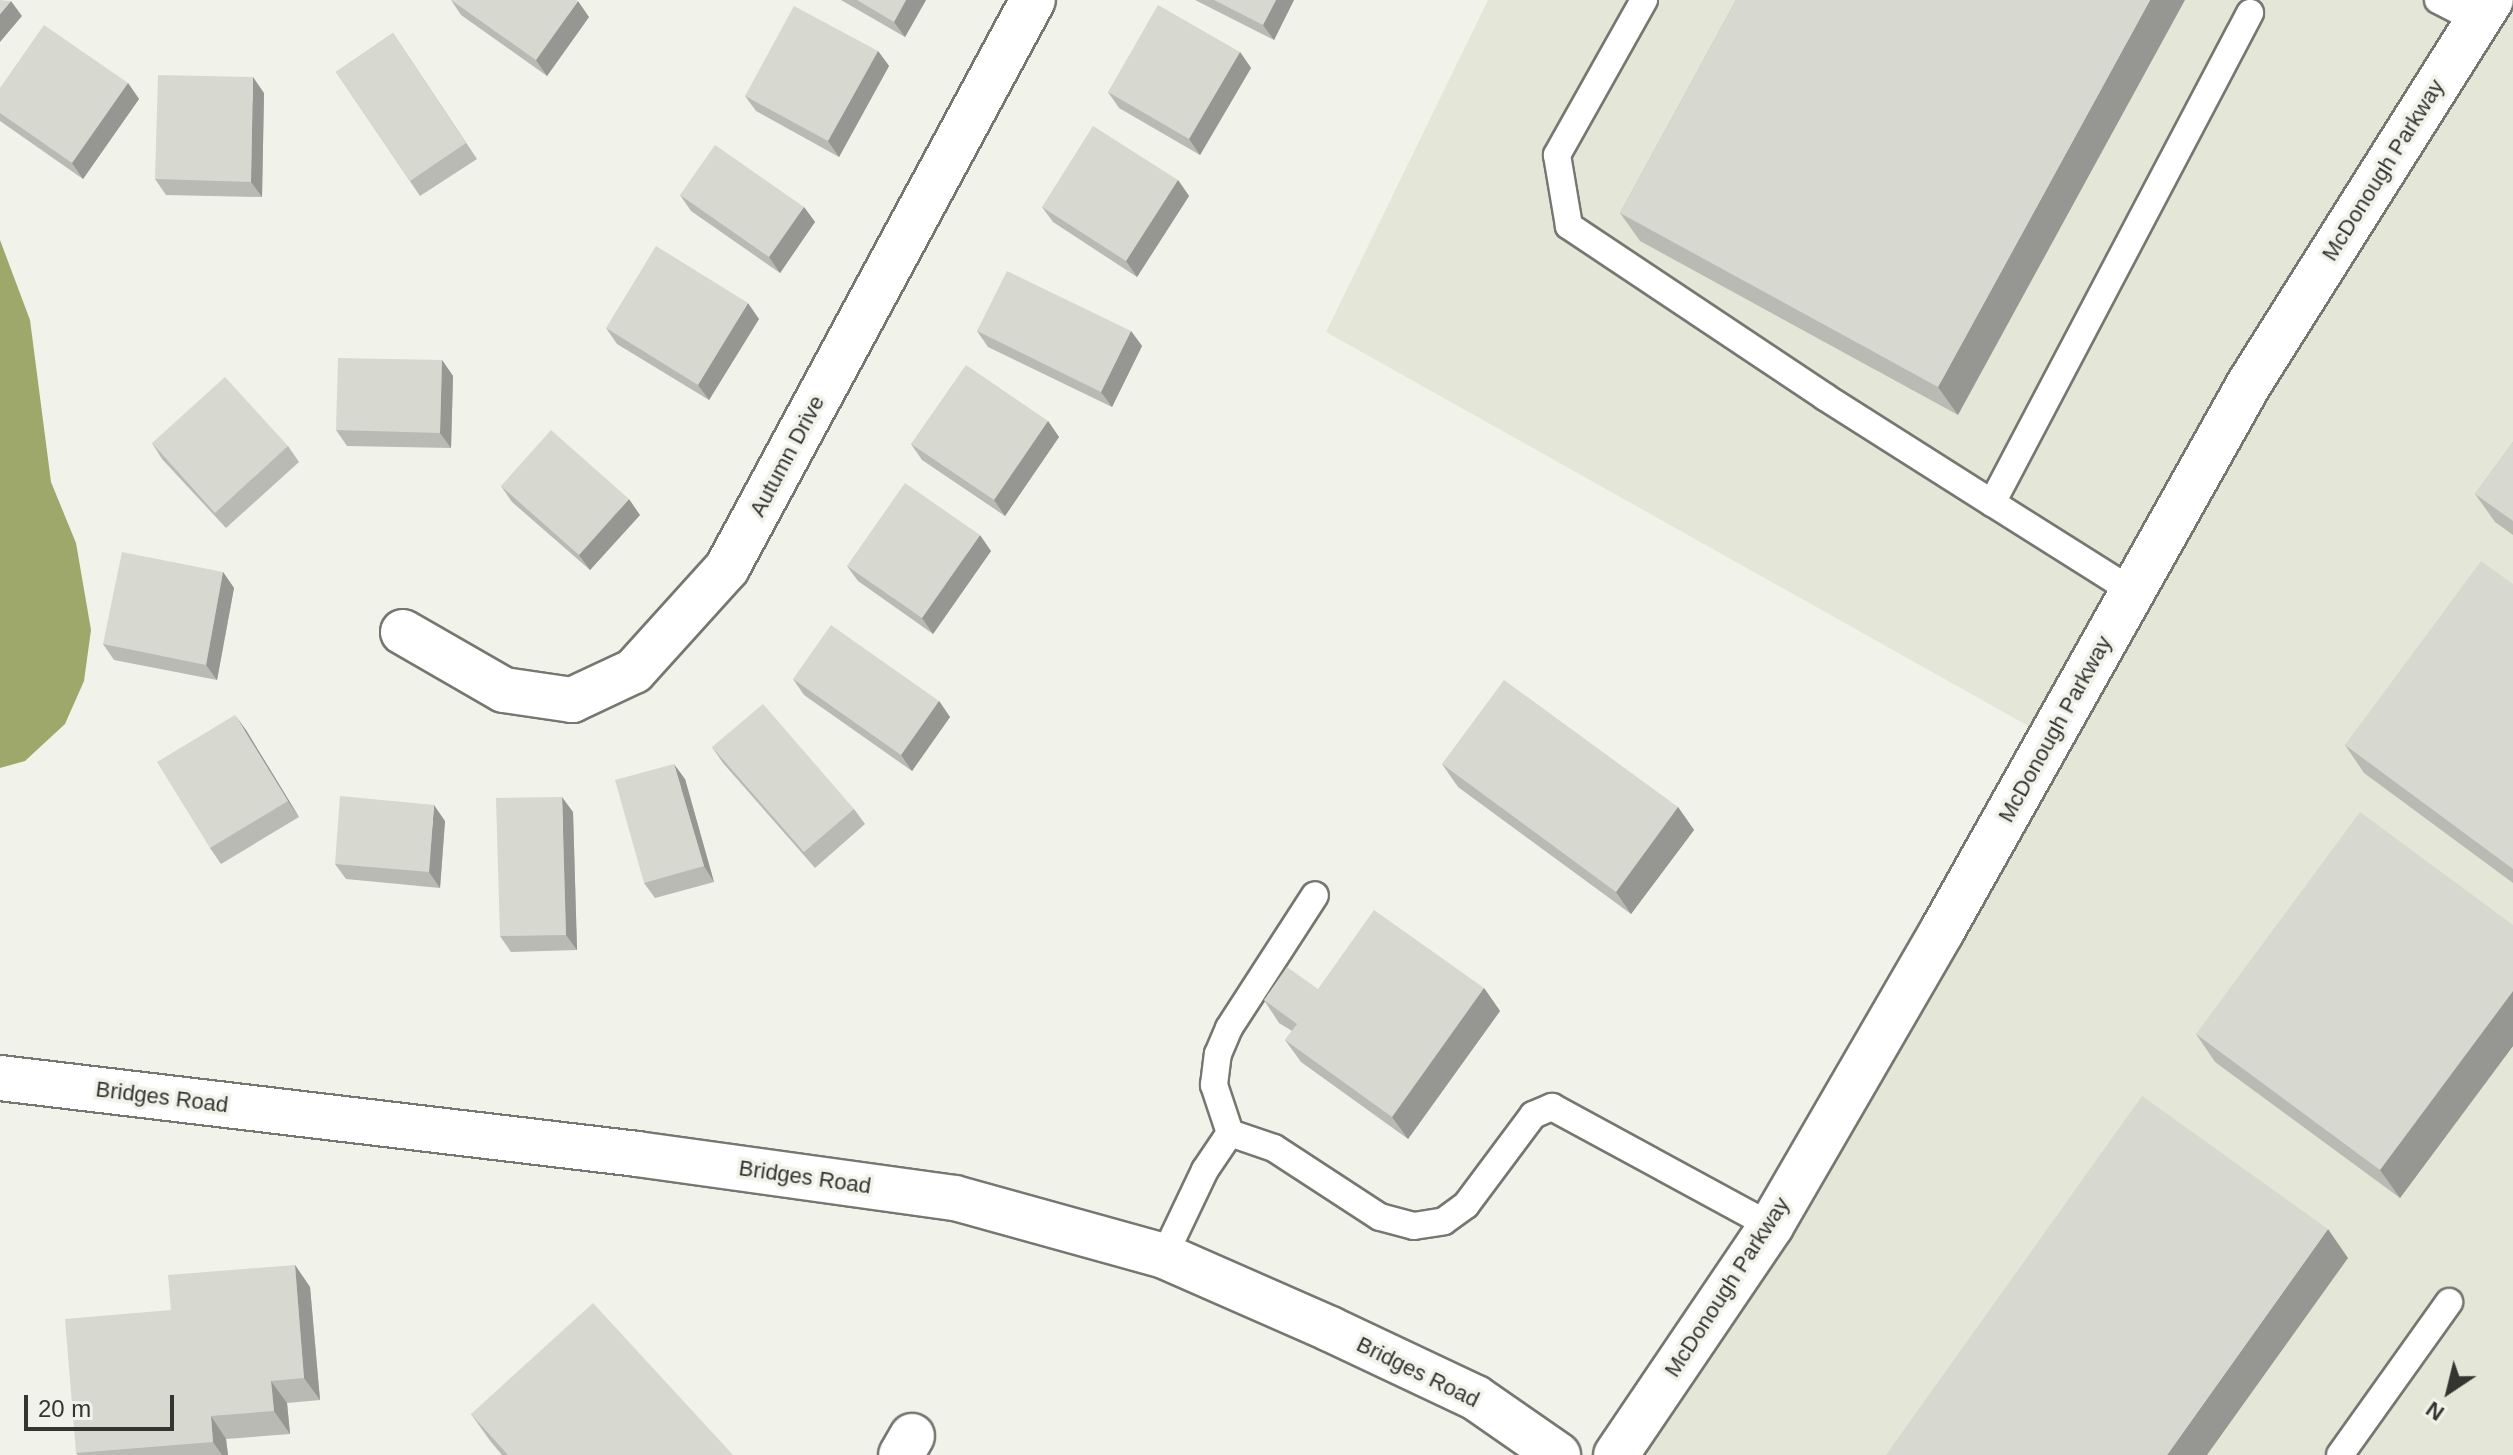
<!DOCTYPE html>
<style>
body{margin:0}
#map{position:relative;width:2513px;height:1455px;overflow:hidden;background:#f1f3ea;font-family:Helvetica,sans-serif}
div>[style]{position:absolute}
.built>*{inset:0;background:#e4e7d7}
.water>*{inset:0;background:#9ea86a}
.roads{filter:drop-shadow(2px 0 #767770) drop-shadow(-2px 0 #767770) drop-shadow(0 2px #767770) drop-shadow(0 -2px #767770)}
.service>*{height:26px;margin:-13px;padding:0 13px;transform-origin:13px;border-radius:13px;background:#fff}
.minor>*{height:44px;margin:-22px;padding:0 22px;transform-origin:22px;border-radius:22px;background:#fff}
.tertiary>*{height:44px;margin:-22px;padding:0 22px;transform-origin:22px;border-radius:22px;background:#fff}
.wall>*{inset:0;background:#b9bab3}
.shaded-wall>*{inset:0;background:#969792}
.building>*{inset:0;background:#d7d8d0}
span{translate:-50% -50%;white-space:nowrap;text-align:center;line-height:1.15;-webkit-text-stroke:7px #f1f3ea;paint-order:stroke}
.street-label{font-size:22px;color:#343531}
.north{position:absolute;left:2409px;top:1351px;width:80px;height:80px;-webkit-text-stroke:6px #f1f3ea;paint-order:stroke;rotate:215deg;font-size:22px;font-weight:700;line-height:32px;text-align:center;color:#343531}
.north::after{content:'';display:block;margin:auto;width:28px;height:36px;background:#343531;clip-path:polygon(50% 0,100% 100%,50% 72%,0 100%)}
.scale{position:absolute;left:24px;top:1395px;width:150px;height:36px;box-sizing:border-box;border:4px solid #343531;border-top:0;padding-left:10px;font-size:24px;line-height:28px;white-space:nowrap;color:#343531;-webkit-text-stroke:6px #f1f3ea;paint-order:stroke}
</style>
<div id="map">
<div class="built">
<div style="clip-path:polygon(1488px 0,2513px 0,2513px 1455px,1626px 1455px,2046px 736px,1326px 332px)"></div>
</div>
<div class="water">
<div style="clip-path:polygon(0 240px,30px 320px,51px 482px,76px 543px,91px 630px,84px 681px,65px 724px,25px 761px,0 768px)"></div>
</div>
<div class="roads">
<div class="service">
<div style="left:1644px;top:0;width:178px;rotate:119.3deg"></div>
<div style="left:1557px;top:155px;width:72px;rotate:80.4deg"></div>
<div style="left:1569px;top:226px;width:308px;rotate:33.7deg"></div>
<div style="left:1825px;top:397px;width:198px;rotate:32.4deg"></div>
<div style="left:2438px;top:0;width:44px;rotate:27.1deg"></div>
<div style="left:2132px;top:591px;width:165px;rotate:-147.8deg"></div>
<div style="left:1992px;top:503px;width:554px;rotate:-62.23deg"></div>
<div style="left:1230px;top:1133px;width:51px;rotate:-108.4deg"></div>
<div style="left:1214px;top:1085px;width:31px;rotate:-83deg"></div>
<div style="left:1218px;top:1054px;width:28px;rotate:-67deg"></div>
<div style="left:1229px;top:1028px;width:158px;rotate:-57.1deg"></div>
<div style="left:1164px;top:1256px;width:95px;rotate:-64.5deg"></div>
<div style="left:1205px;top:1170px;width:45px;rotate:-56deg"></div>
<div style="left:1230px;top:1133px;width:46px;rotate:18.8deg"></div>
<div style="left:1274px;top:1148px;width:126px;rotate:33.1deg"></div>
<div style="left:1380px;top:1217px;width:35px;rotate:15deg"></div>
<div style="left:1414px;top:1226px;width:30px;rotate:-9deg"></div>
<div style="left:1444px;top:1221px;width:27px;rotate:-36deg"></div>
<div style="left:1466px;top:1205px;width:112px;rotate:-53.3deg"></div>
<div style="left:1533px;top:1115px;width:21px;rotate:-23deg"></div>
<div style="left:1552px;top:1107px;width:249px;rotate:28.5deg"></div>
<div style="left:2340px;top:1455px;width:188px;rotate:-54.5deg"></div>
</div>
<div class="minor">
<div style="left:403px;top:632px;width:116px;rotate:29.9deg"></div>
<div style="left:504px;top:690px;width:69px;rotate:8.4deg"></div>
<div style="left:572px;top:700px;width:68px;rotate:-25.1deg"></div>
<div style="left:634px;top:671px;width:139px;rotate:-47.9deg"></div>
<div style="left:727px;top:568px;width:645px;rotate:-61.69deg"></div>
<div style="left:901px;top:1455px;width:22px;rotate:-60deg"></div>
</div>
<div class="tertiary">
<div style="left:0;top:1078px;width:642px;rotate:6.8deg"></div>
<div style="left:637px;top:1154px;width:321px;rotate:7.9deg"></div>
<div style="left:955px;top:1198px;width:217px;rotate:15.5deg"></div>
<div style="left:1164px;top:1256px;width:181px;rotate:23.7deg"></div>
<div style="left:1330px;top:1329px;width:161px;rotate:25.3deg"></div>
<div style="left:1476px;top:1398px;width:100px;rotate:34.8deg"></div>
<div style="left:1616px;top:1455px;width:277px;rotate:-55.9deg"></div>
<div style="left:1771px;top:1226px;width:341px;rotate:-59.9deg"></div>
<div style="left:1942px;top:931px;width:627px;rotate:-60.7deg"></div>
<div style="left:2249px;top:384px;width:454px;rotate:-57.8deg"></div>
</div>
</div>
<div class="wall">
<div style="clip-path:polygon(451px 0,589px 17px,547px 76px,461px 15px)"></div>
<div style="clip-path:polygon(841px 0,926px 0,905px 37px)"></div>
<div style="clip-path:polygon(1195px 0,1294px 0,1274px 40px)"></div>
<div style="clip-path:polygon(1736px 0,1958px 415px,1640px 241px,1620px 213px)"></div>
<div style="clip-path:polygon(393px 33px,477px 159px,420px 196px,336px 72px)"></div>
<div style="clip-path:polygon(878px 51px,889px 66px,839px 157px,756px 111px,745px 96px)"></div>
<div style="clip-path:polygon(1240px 52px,1251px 68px,1200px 155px,1119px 108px,1108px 92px)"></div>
<div style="clip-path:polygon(128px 83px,139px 99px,83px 179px,0 121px,0 88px)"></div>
<div style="clip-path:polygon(264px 93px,262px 197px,166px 195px,155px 179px)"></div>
<div style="clip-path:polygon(1178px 180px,1189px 196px,1137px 277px,1053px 222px,1042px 207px)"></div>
<div style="clip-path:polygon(680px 195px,804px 207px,815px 222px,780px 273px,691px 211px)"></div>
<div style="clip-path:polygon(759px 319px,709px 400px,617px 344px,606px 328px)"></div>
<div style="clip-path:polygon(977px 331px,1131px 331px,1142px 346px,1112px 407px,988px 347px)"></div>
<div style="clip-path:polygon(442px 360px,453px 376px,451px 448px,347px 446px,336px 430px)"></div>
<div style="clip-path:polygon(1048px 421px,1059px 437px,1005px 516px,922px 460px,911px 444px)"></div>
<div style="clip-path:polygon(2513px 442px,2513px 535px,2495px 522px,2475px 494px)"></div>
<div style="clip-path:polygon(152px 443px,288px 446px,299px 462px,226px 528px,162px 459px)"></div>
<div style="clip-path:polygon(501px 486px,640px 515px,590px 570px,512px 502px)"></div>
<div style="clip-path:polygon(991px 551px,933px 634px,858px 581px,847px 566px)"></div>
<div style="clip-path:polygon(223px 572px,234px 588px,217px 680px,114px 660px,103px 644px)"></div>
<div style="clip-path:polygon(2513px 584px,2513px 883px,2364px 773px,2345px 745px)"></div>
<div style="clip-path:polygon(793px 679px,939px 701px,950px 717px,912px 771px,804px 695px)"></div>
<div style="clip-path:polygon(246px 730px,299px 817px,221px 864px,210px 848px)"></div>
<div style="clip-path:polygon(712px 747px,854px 809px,865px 824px,815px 868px,723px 763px)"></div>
<div style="clip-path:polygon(1442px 764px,1678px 807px,1694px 830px,1631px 914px,1458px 787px)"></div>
<div style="clip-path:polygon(685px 779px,714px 882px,655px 898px,644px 883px)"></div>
<div style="clip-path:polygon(573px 812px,577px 950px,511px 952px,500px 936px)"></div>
<div style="clip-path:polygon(445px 821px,440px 888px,346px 879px,335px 864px)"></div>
<div style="clip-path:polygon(2513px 925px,2513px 1046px,2400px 1198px,2215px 1062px,2196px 1034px)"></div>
<div style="clip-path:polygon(1484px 988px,1500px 1011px,1408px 1139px,1301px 1062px,1285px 1040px,1292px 1031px,1279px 1023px,1264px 1000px,1318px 989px)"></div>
<div style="clip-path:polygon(295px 1265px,310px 1287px,320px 1400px,287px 1403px,290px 1434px,226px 1439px,228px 1455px,78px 1455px,76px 1453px,171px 1310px)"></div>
<div style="clip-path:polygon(471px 1414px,733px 1455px,502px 1455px,491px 1442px)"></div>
</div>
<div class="shaded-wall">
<div style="clip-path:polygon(906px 0,926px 0,905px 37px,894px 22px)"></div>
<div style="clip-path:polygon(1276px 0,1294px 0,1274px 40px,1263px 25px)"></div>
<div style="clip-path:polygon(2150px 0,2185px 0,1958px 415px,1938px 387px)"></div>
<div style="clip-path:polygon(11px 1px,22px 16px,0 42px,0 14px)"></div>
<div style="clip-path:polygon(578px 1px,589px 17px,547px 76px,536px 60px)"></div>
<div style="clip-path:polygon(878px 51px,889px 66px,839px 157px,828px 141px)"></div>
<div style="clip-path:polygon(1240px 52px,1251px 68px,1200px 155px,1189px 139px)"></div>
<div style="clip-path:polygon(253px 77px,264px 93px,262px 197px,251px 182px)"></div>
<div style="clip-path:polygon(128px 83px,139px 99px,83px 179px,72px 163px)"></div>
<div style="clip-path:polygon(1178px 180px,1189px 196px,1137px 277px,1126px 261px)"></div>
<div style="clip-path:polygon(804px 207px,815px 222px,780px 273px,769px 257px)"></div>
<div style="clip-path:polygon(748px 303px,759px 319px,709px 400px,698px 385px)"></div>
<div style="clip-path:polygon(1131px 331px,1142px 346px,1112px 407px,1101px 392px)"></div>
<div style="clip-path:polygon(442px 360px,453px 376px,451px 448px,440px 433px)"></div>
<div style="clip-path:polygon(1048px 421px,1059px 437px,1005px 516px,994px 500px)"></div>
<div style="clip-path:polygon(629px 499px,640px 515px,590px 570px,579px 555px)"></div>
<div style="clip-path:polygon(980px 535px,991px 551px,933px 634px,922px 618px)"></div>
<div style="clip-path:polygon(223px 572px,234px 588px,217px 680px,206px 665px)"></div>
<div style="clip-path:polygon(939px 701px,950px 717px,912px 771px,901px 755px)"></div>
<div style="clip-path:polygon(235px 715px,246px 730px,299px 817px,288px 801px)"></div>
<div style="clip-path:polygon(674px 764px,685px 779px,714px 882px,704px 866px)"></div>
<div style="clip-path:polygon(562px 797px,573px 812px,577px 950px,566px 935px)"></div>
<div style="clip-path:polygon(434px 805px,445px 821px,440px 888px,429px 872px)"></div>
<div style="clip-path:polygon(1678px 807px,1694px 830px,1631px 914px,1616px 892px)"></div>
<div style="clip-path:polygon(1484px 988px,1500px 1011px,1408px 1139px,1392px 1117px)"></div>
<div style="clip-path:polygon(2513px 991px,2513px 1046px,2400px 1198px,2380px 1170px)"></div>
<div style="clip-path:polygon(2328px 1229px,2348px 1258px,2207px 1455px,2167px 1455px)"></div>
<div style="clip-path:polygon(295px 1265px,310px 1287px,320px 1400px,304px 1378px)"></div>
<div style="clip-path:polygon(271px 1381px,287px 1403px,290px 1434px,274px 1411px)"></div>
<div style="clip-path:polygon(211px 1416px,226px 1439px,228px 1455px,222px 1455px,213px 1442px)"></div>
</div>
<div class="building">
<div style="clip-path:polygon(0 0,11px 1px,0 14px)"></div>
<div style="clip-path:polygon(451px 0,576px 0,578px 1px,536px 60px)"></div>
<div style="clip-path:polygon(857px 0,906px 0,894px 22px)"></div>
<div style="clip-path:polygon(1214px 0,1276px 0,1263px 25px)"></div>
<div style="clip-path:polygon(1736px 0,2150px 0,1938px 387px,1620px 213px)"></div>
<div style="clip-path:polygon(1158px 5px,1240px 52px,1189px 139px,1108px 92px)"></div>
<div style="clip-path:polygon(794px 6px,878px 51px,828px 141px,745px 96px)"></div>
<div style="clip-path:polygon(44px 25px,128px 83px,72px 163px,0 113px,0 88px)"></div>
<div style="clip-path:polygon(393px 33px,466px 143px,410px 181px,336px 72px)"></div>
<div style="clip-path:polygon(158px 75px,253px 77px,251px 182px,155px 179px)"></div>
<div style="clip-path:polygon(1093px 126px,1178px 180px,1126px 261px,1042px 207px)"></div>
<div style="clip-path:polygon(715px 145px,804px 207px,769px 257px,680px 195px)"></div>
<div style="clip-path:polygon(656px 246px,748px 303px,698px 385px,606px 328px)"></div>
<div style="clip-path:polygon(1007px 271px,1131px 331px,1101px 392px,977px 331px)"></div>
<div style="clip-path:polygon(338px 358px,442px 360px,440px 433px,336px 430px)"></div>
<div style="clip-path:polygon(966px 365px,1048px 421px,994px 500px,911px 444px)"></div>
<div style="clip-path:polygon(225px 377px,288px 446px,215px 513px,152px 443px)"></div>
<div style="clip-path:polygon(551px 430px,629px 499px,579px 555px,501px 486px)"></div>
<div style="clip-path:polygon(2513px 442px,2513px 521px,2475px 494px)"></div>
<div style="clip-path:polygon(905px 483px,980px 535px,922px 618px,847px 566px)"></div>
<div style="clip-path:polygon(122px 552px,223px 572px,206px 665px,103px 644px)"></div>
<div style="clip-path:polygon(2481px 561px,2513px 584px,2513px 869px,2345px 745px)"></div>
<div style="clip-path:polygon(831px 625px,939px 701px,901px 755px,793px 679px)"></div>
<div style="clip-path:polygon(1504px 680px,1678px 807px,1616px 892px,1442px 764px)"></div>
<div style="clip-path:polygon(763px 704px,854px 809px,804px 852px,712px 747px)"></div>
<div style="clip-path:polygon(235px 715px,288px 801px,210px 848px,157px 762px)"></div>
<div style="clip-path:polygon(674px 764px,704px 866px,644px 883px,615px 780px)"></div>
<div style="clip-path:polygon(340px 796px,434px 805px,429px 872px,335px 864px)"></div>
<div style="clip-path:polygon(562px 797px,566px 935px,500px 936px,496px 798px)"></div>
<div style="clip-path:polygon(2360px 812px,2513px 925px,2513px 991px,2380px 1170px,2196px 1034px)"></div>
<div style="clip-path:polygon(1374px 910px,1484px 988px,1392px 1117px,1285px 1040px,1297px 1024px,1264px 1000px,1287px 967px,1318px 989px)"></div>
<div style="clip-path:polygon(2142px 1096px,2328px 1229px,2167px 1455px,1886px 1455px)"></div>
<div style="clip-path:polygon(295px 1265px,304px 1378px,271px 1381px,274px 1411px,211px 1416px,213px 1442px,76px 1453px,65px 1319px,171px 1310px,168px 1275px)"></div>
<div style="clip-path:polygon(593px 1303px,733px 1455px,508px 1455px,471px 1414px)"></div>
</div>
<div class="street-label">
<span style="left:2383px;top:170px;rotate:-58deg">McDonough Parkway</span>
<span style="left:787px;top:456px;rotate:-62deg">Autumn Drive</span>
<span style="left:2055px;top:729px;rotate:-61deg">McDonough Parkway</span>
<span style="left:162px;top:1097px;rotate:7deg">Bridges Road</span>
<span style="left:805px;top:1177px;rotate:8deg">Bridges Road</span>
<span style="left:1727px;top:1287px;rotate:-57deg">McDonough Parkway</span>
<span style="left:1418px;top:1372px;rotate:26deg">Bridges Road</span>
</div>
<div class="north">N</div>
<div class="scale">20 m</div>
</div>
